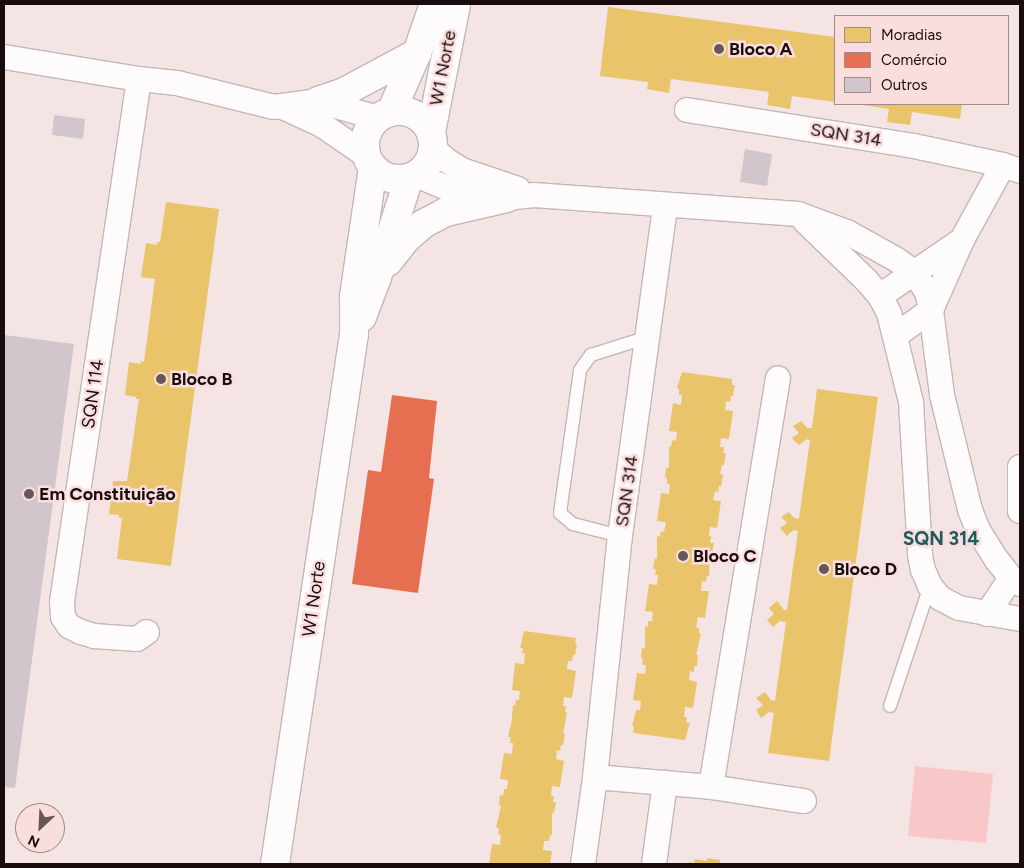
<!DOCTYPE html>
<meta charset="utf-8">
<style>
body{margin:0}
#map{position:relative;width:1024px;height:868px;overflow:hidden;background:#f4e4e4;font-family:Figtree,sans-serif}
div>[style]{position:absolute}
.green>*{inset:0;background:#f8c7c7}
.homes>*{inset:0;background:#e9c46a}
.shops>*{inset:0;background:#e76f51}
.building>*{inset:0;background:#d1c6cc}
.roads{filter:drop-shadow(1px 0 #c5b6b6) drop-shadow(-1px 0 #c5b6b6) drop-shadow(0 1px #c5b6b6) drop-shadow(0 -1px #c5b6b6)}
.lane>*{height:12px;margin:-6px;padding:0 6px;transform-origin:6px;border-radius:6px;background:#fdfbfb}
.street>*{height:24px;margin:-12px;padding:0 12px;transform-origin:12px;border-radius:12px;background:#fdfbfb}
.secondary>*{height:28px;margin:-14px;padding:0 14px;transform-origin:14px;border-radius:14px;background:#fdfbfb}
.secondary>.ring{margin:-14px;padding:0;box-sizing:content-box;background:none;border:28px solid #fdfbfb;border-radius:50%}
.dots>*{width:14px;height:14px;translate:-50% -50%;box-sizing:border-box;border:2px solid #fadede;border-radius:50%}
span{translate:-50% -50%;white-space:nowrap;text-align:center;line-height:1.15;-webkit-text-stroke:5px #fadede;paint-order:stroke}
.poi-label{font-size:18px;color:#1a0b0c;font-weight:700}
.left{translate:0 -50%;text-align:left}
.street-label{font-size:18px;color:#1a0b0c}
.neighbourhood-label{font-size:19px;color:#1f5a5c;font-weight:700}
.frame{position:absolute;inset:0;border:5px solid #1a0b0c;pointer-events:none}
.legend{position:absolute;left:834px;top:15px;width:175px;height:90px;box-sizing:border-box;background:#fadede;border:1px solid #a08a8a;margin:0;padding:6px 9px;list-style:none;font-size:15px;color:#1a0b0c}
.legend li{display:flex;align-items:center;gap:10px;height:25px}
.legend b{width:25px;border:1px solid #a08a8a}
.north{position:absolute;left:15px;top:803px;width:50px;height:50px;box-sizing:border-box;background:#fadede;border:1px solid #a08a8a;border-radius:50%;rotate:205deg;font-size:14px;font-weight:700;line-height:20px;text-align:center;color:#1a0b0c}
.north::after{content:'';display:block;margin:auto;width:18px;height:22px;background:#665758;clip-path:polygon(50% 0,100% 100%,50% 72%,0 100%)}
</style>
<div id="map">
<div class="green">
<div style="clip-path:polygon(915px 766px,993px 774px,986px 843px,908px 836px)"></div>
</div>
<div class="homes">
<div style="clip-path:polygon(608px 7px,835px 37px,835px 102px,792px 96px,790px 109px,767px 105px,769px 92px,671px 79px,669px 93px,647px 89px,648px 82px,600px 76px)"></div>
<div style="clip-path:polygon(857px 104px,962px 104px,960px 119px,912px 112px,910px 125px,887px 122px,889px 109px)"></div>
<div style="clip-path:polygon(166px 202px,219px 209px,171px 566px,117px 559px,122px 518px,119px 518px,119px 515px,109px 514px,113px 481px,127px 481px,139px 399px,136px 399px,136px 397px,125px 395px,129px 362px,141px 364px,141px 361px,144px 362px,155px 279px,141px 277px,146px 243px,157px 245px,157px 242px,160px 242px)"></div>
<div style="clip-path:polygon(682px 372px,732px 379px,732px 385px,735px 385px,733px 396px,731px 396px,730px 402px,726px 401px,725px 410px,733px 411px,729px 439px,721px 438px,720px 447px,724px 447px,723px 453px,726px 453px,724px 465px,722px 465px,720px 474px,723px 475px,721px 486px,719px 486px,718px 492px,715px 491px,713px 500px,721px 501px,717px 528px,710px 527px,709px 536px,711px 536px,710px 543px,714px 543px,712px 554px,710px 554px,709px 576px,707px 576px,706px 582px,702px 581px,701px 591px,709px 591px,705px 618px,698px 617px,696px 627px,699px 628px,699px 633px,701px 633px,696px 655px,698px 655px,697px 666px,694px 666px,694px 672px,690px 671px,689px 680px,697px 682px,693px 708px,685px 707px,684px 717px,687px 717px,686px 722px,690px 723px,685px 740px,633px 733px,634px 726px,632px 726px,636px 710px,640px 710px,641px 701px,633px 700px,637px 673px,645px 674px,646px 665px,642px 665px,643px 659px,641px 658px,642px 648px,645px 649px,645px 626px,648px 627px,648px 621px,652px 621px,653px 612px,645px 611px,649px 584px,657px 585px,658px 575px,655px 575px,656px 569px,653px 569px,655px 558px,657px 559px,657px 536px,660px 537px,661px 531px,664px 532px,666px 522px,657px 521px,661px 493px,669px 494px,670px 484px,667px 484px,667px 478px,665px 478px,666px 468px,669px 468px,669px 446px,671px 447px,672px 440px,676px 441px,677px 432px,669px 431px,673px 403px,681px 405px,682px 395px,679px 395px,679px 389px,677px 388px)"></div>
<div style="clip-path:polygon(817px 389px,878px 397px,829px 761px,768px 753px,774px 713px,769px 712px,761px 718px,756px 710px,763px 705px,756px 698px,765px 692px,771px 700px,775px 701px,786px 622px,780px 621px,773px 627px,767px 620px,774px 614px,769px 608px,777px 601px,784px 610px,787px 610px,798px 531px,793px 530px,787px 536px,780px 528px,787px 523px,781px 517px,789px 512px,794px 518px,799px 519px,810px 440px,807px 439px,799px 445px,792px 438px,799px 433px,793px 426px,801px 421px,807px 428px,812px 428px)"></div>
<div style="clip-path:polygon(524px 631px,576px 638px,575px 644px,577px 644px,575px 655px,573px 655px,572px 661px,568px 661px,567px 669px,576px 671px,572px 698px,564px 697px,563px 706px,566px 706px,565px 712px,567px 713px,563px 734px,565px 734px,563px 745px,561px 745px,560px 751px,557px 750px,556px 759px,564px 761px,560px 787px,552px 786px,551px 796px,554px 796px,553px 802px,556px 802px,554px 813px,552px 813px,552px 835px,550px 835px,549px 841px,544px 841px,543px 850px,552px 851px,550px 864px,489px 864px,492px 844px,500px 845px,501px 835px,498px 834px,499px 828px,496px 828px,501px 806px,499px 805px,500px 795px,503px 796px,504px 789px,507px 789px,508px 780px,500px 779px,504px 753px,512px 754px,513px 743px,510px 743px,511px 737px,508px 737px,510px 727px,511px 727px,513px 705px,515px 705px,516px 700px,519px 700px,520px 691px,512px 690px,515px 663px,524px 664px,525px 653px,522px 653px,523px 648px,520px 648px)"></div>
<div style="clip-path:polygon(707px 858px,720px 860px,720px 864px,689px 864px,689px 862px,694px 863px,695px 859px,707px 861px)"></div>
</div>
<div class="shops">
<div style="clip-path:polygon(392px 395px,437px 401px,429px 478px,434px 479px,418px 593px,352px 584px,368px 470px,381px 472px)"></div>
</div>
<div class="building">
<div style="clip-path:polygon(54px 115px,85px 119px,83px 139px,52px 135px)"></div>
<div style="clip-path:polygon(745px 149px,772px 154px,767px 186px,740px 182px)"></div>
<div style="clip-path:polygon(4px 335px,74px 344px,15px 788px,4px 787px)"></div>
</div>
<div class="roads">
<div class="lane">
<div style="left:620px;top:536px;width:49px;rotate:-165.7deg"></div>
<div style="left:573px;top:524px;width:17px;rotate:-140deg"></div>
<div style="left:560px;top:513px;width:144px;rotate:-82deg"></div>
<div style="left:580px;top:370px;width:19px;rotate:-54deg"></div>
<div style="left:591px;top:355px;width:60px;rotate:-17.5deg"></div>
<div style="left:890px;top:706px;width:126px;rotate:-71.6deg"></div>
</div>
<div class="street">
<div style="left:4px;top:57px;width:137px;rotate:9.3deg"></div>
<div style="left:139px;top:79px;width:38px;rotate:6deg"></div>
<div style="left:177px;top:83px;width:100px;rotate:13.9deg"></div>
<div style="left:274px;top:107px;width:44px;rotate:-7.8deg"></div>
<div style="left:318px;top:101px;width:62px;rotate:15.8deg"></div>
<div style="left:139px;top:79px;width:529px;rotate:98.38deg"></div>
<div style="left:62px;top:602px;width:15px;rotate:86deg"></div>
<div style="left:63px;top:617px;width:11px;rotate:56deg"></div>
<div style="left:69px;top:626px;width:13px;rotate:27deg"></div>
<div style="left:81px;top:632px;width:14px;rotate:17deg"></div>
<div style="left:94px;top:636px;width:43px;rotate:4deg"></div>
<div style="left:137px;top:639px;width:12px;rotate:-35deg"></div>
<div style="left:283px;top:107px;width:43px;rotate:24.8deg"></div>
<div style="left:322px;top:125px;width:55px;rotate:34.6deg"></div>
<div style="left:687px;top:110px;width:230px;rotate:9deg"></div>
<div style="left:914px;top:146px;width:91px;rotate:12.1deg"></div>
<div style="left:433px;top:148px;width:18px;rotate:43deg"></div>
<div style="left:446px;top:160px;width:19px;rotate:32deg"></div>
<div style="left:462px;top:170px;width:59px;rotate:18.7deg"></div>
<div style="left:416px;top:175px;width:41px;rotate:22.8deg"></div>
<div style="left:454px;top:191px;width:28px;rotate:10deg"></div>
<div style="left:482px;top:196px;width:25px;rotate:5deg"></div>
<div style="left:507px;top:198px;width:27px;rotate:-6deg"></div>
<div style="left:534px;top:195px;width:265px;rotate:4.1deg"></div>
<div style="left:798px;top:214px;width:52px;rotate:20.2deg"></div>
<div style="left:847px;top:232px;width:57px;rotate:29.2deg"></div>
<div style="left:897px;top:260px;width:21px;rotate:35deg"></div>
<div style="left:914px;top:272px;width:24px;rotate:57deg"></div>
<div style="left:927px;top:292px;width:18px;rotate:77deg"></div>
<div style="left:931px;top:310px;width:86px;rotate:82.6deg"></div>
<div style="left:942px;top:395px;width:118px;rotate:76.3deg"></div>
<div style="left:970px;top:510px;width:22px;rotate:68deg"></div>
<div style="left:978px;top:530px;width:36px;rotate:58deg"></div>
<div style="left:997px;top:560px;width:23px;rotate:52deg"></div>
<div style="left:1011px;top:578px;width:11px;rotate:34deg"></div>
<div style="left:805px;top:221px;width:85px;rotate:44deg"></div>
<div style="left:866px;top:280px;width:21px;rotate:49deg"></div>
<div style="left:880px;top:296px;width:19px;rotate:62deg"></div>
<div style="left:889px;top:313px;width:92px;rotate:76.1deg"></div>
<div style="left:911px;top:402px;width:153px;rotate:86.6deg"></div>
<div style="left:920px;top:555px;width:15px;rotate:79deg"></div>
<div style="left:923px;top:570px;width:17px;rotate:66deg"></div>
<div style="left:930px;top:586px;width:16px;rotate:50deg"></div>
<div style="left:940px;top:598px;width:21px;rotate:28deg"></div>
<div style="left:959px;top:608px;width:62px;rotate:10.2deg"></div>
<div style="left:880px;top:296px;width:99px;rotate:-34.3deg"></div>
<div style="left:895px;top:336px;width:44px;rotate:-35.8deg"></div>
<div style="left:931px;top:310px;width:77px;rotate:-66.1deg"></div>
<div style="left:962px;top:240px;width:85px;rotate:-61.3deg"></div>
<div style="left:1003px;top:165px;width:18px;rotate:19deg"></div>
<div style="left:1020px;top:511px;width:44px;rotate:-90deg"></div>
<div style="left:987px;top:614px;width:43px;rotate:-56.3deg"></div>
<div style="left:595px;top:777px;width:116px;rotate:4.9deg"></div>
<div style="left:711px;top:787px;width:94px;rotate:8.6deg"></div>
<div style="left:711px;top:787px;width:414px;rotate:-80.7deg"></div>
<div style="left:583px;top:864px;width:88px;rotate:-82.1deg"></div>
<div style="left:595px;top:777px;width:242px;rotate:-84.1deg"></div>
<div style="left:620px;top:536px;width:333px;rotate:-82.2deg"></div>
<div style="left:654px;top:864px;width:82px;rotate:-82.3deg"></div>
</div>
<div class="secondary">
<div style="left:318px;top:101px;width:28px;rotate:-19deg"></div>
<div style="left:344px;top:92px;width:83px;rotate:-28.1deg"></div>
<div class="ring" style="left:365px;top:111px;width:40px;height:40px"></div>
<div style="left:391px;top:112px;width:64px;rotate:-66.2deg"></div>
<div style="left:417px;top:53px;width:52px;rotate:-70.9deg"></div>
<div style="left:431px;top:132px;width:130px;rotate:-78.9deg"></div>
<div style="left:388px;top:262px;width:29px;rotate:-52deg"></div>
<div style="left:406px;top:239px;width:23px;rotate:-41deg"></div>
<div style="left:423px;top:224px;width:26px;rotate:-28deg"></div>
<div style="left:446px;top:212px;width:63px;rotate:-12.9deg"></div>
<div style="left:362px;top:317px;width:43px;rotate:-69.4deg"></div>
<div style="left:377px;top:277px;width:104px;rotate:-72.1deg"></div>
<div style="left:275px;top:864px;width:536px;rotate:-81.52deg"></div>
<div style="left:354px;top:334px;width:38px;rotate:-90deg"></div>
<div style="left:354px;top:296px;width:129px;rotate:-81.6deg"></div>
</div>
</div>
<div class="dots">
<div style="left:719px;top:49px;background:#665758"></div>
<div style="left:161px;top:379px;background:#665758"></div>
<div style="left:29px;top:494px;background:#665758"></div>
<div style="left:683px;top:556px;background:#665758"></div>
<div style="left:824px;top:569px;background:#665758"></div>
</div>
<div class="poi-label">
<span class="left" style="left:729px;top:49px">Bloco A</span>
<span class="left" style="left:171px;top:379px">Bloco B</span>
<span class="left" style="left:39px;top:494px">Em Constituição</span>
<span class="left" style="left:693px;top:556px">Bloco C</span>
<span class="left" style="left:834px;top:569px">Bloco D</span>
</div>
<div class="street-label">
<span style="left:443px;top:68px;rotate:-79deg">W1 Norte</span>
<span style="left:846px;top:135px;rotate:9deg">SQN 314</span>
<span style="left:93px;top:394px;rotate:-82deg">SQN 114</span>
<span style="left:627px;top:491px;rotate:-82deg">SQN 314</span>
<span style="left:314px;top:599px;rotate:-82deg">W1 Norte</span>
</div>
<div class="neighbourhood-label">
<span style="left:941px;top:539px">SQN 314</span>
</div>
<div class="frame"></div>
<ul class="legend">
<li><b style="height:14px;background:#e9c46a"></b>Moradias</li>
<li><b style="height:14px;background:#e76f51"></b>Comércio</li>
<li><b style="height:14px;background:#d1c6cc"></b>Outros</li>
</ul>
<div class="north">N</div>
</div>
